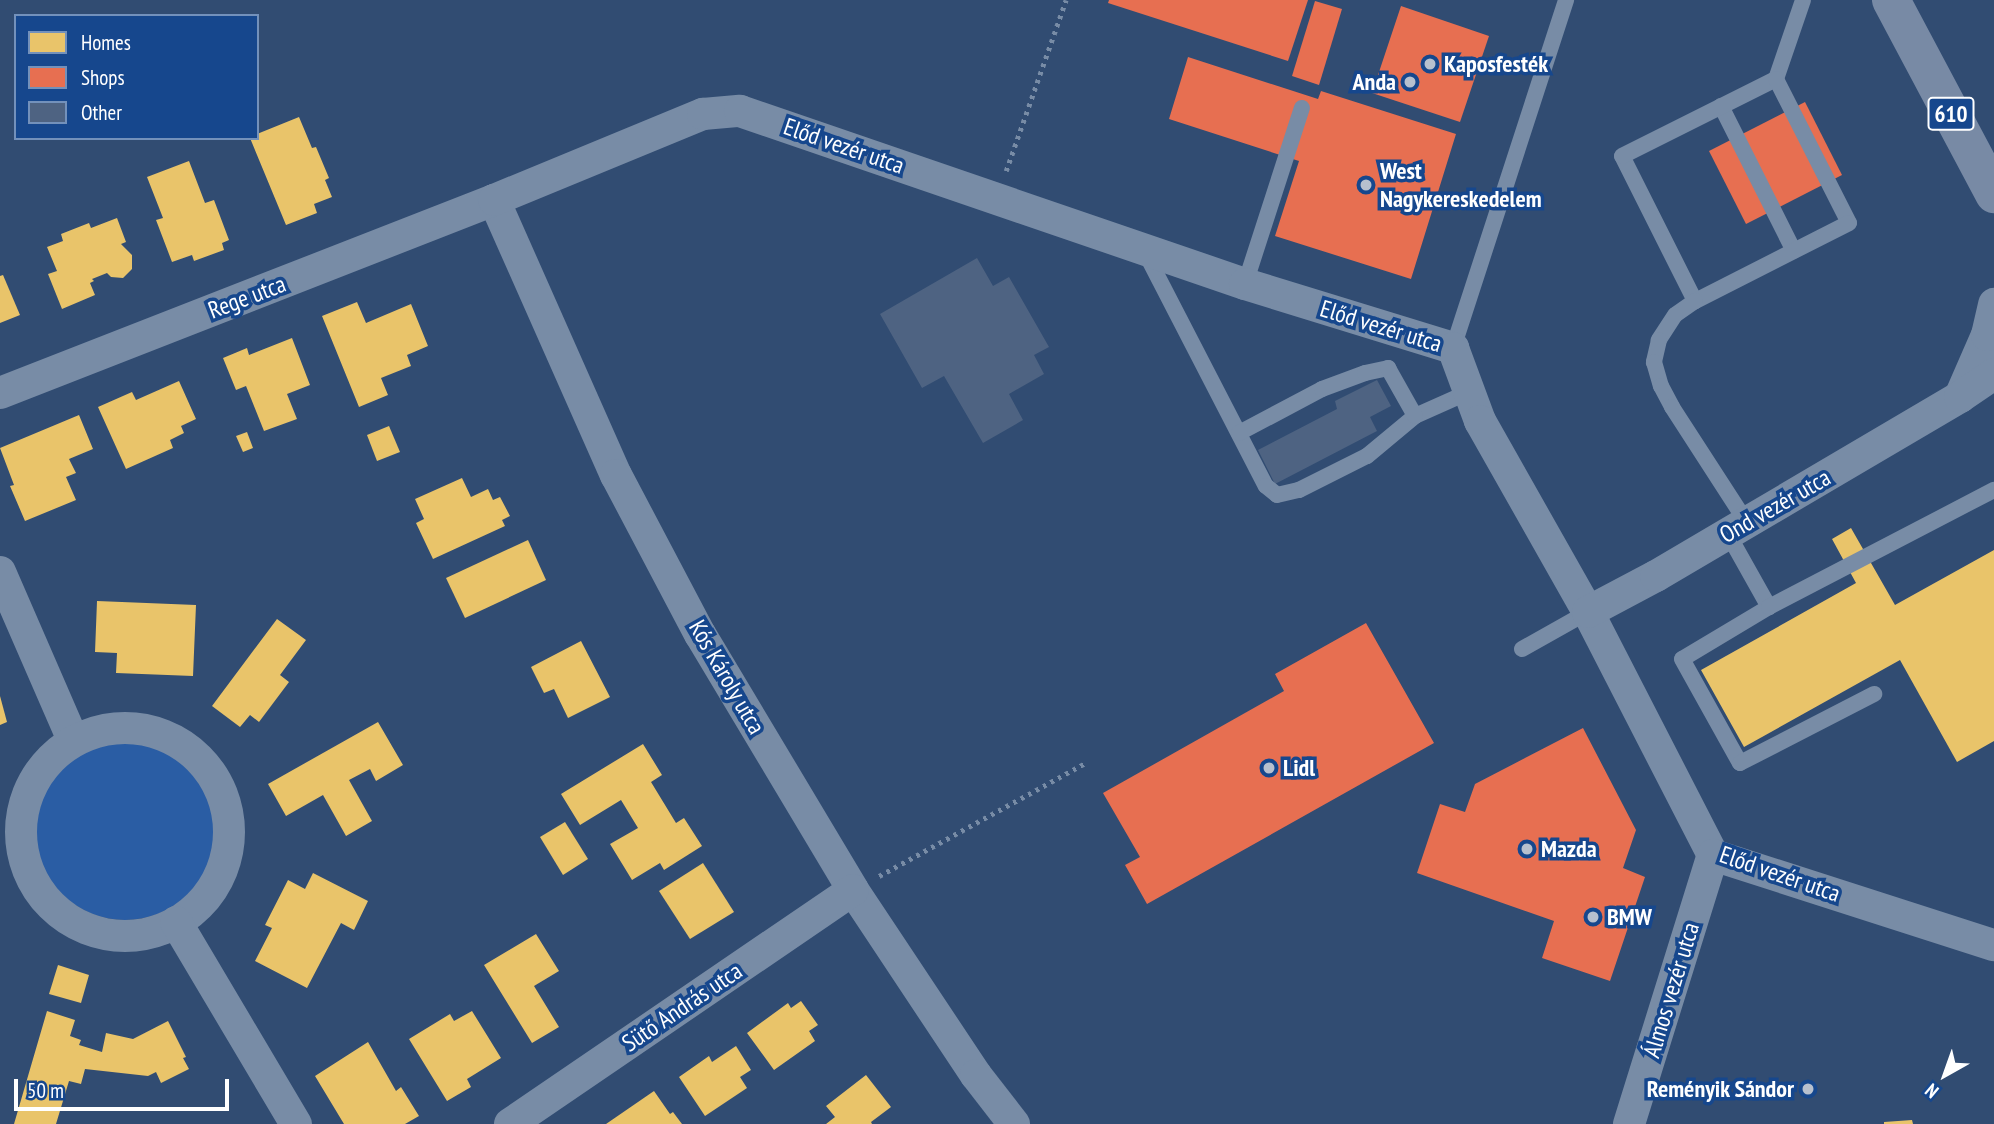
<!DOCTYPE html>
<meta charset="utf-8">
<style>
body{margin:0}
#map{position:relative;width:1994px;height:1124px;overflow:hidden;background:#314c72;font-family:"PT Sans Narrow",sans-serif}
div>[style]{position:absolute}
.green>*{inset:0;background:#2a5da4}
.round{border-radius:50%}
.homes>*{inset:0;background:#e9c46a}
.shops>*{inset:0;background:#e76f51}
.building>*{inset:0;background:#4e6382}
.path>*{height:4.5px;margin-top:-2.25px;transform-origin:0;background:repeating-linear-gradient(90deg,#788ca6 0 3.5px,transparent 0 8.5px)}
.lane>*{height:16px;margin:-8px;padding:0 8px;transform-origin:8px;border-radius:8px;background:#788ca6}
.street>*{height:32px;margin:-16px;padding:0 16px;transform-origin:16px;border-radius:16px;background:#788ca6}
.street>.ring{margin:-16px;padding:0;box-sizing:content-box;background:none;border:32px solid #788ca6;border-radius:50%}
.primary>*{height:38px;margin:-19px;padding:0 19px;transform-origin:19px;border-radius:19px;background:#788aa5}
.dots>*{width:19px;height:19px;translate:-50% -50%;box-sizing:border-box;border:4px solid #16478d;border-radius:50%}
span{translate:-50% -50%;white-space:nowrap;text-align:center;line-height:1.15;-webkit-text-stroke:7px #16478d;paint-order:stroke}
.shield-label span{padding:2px 5px;background:#16478d;border:2px solid;border-radius:5px;-webkit-text-stroke-width:0}
.shield-label{font-size:23px;color:#fff;font-weight:700}
.poi-label{font-size:24px;color:#fff;font-weight:700}
.left{translate:0 -50%;text-align:left}
.right{translate:-100% -50%;text-align:right}
.street-label{font-size:24px;color:#fff}
.legend{position:absolute;left:14px;top:14px;width:245px;height:126px;box-sizing:border-box;background:#16478d;border:2px solid #7391bb;margin:0;padding:9px 12px;list-style:none;font-size:21px;color:#fff}
.legend li{display:flex;align-items:center;gap:14px;height:35px}
.legend b{width:35px;border:2px solid #7391bb}
.north{position:absolute;left:1910px;top:1040px;width:70px;height:70px;-webkit-text-stroke:5px #16478d;paint-order:stroke;rotate:220deg;font-size:19px;font-weight:700;line-height:28px;text-align:center;color:#fff}
.north::after{content:'';display:block;margin:auto;width:24px;height:32px;background:#fff;clip-path:polygon(50% 0,100% 100%,50% 72%,0 100%)}
.scale{position:absolute;left:14px;top:1079px;width:215px;height:32px;box-sizing:border-box;border:4px solid #fff;border-top:0;padding-left:9px;font-size:21px;line-height:24px;white-space:nowrap;color:#fff;-webkit-text-stroke:5px #16478d;paint-order:stroke}
</style>
<div id="map">
<div class="green">
<div class="round" style="left:35px;top:740px;width:180px;height:180px"></div>
</div>
<div class="homes">
<div style="clip-path:polygon(299px 117px,312px 148px,316px 147px,329px 178px,325px 180px,332px 197px,314px 204px,317px 213px,286px 225px,250px 138px,257px 138px,257px 134px)"></div>
<div style="clip-path:polygon(189px 161px,205px 203px,214px 200px,229px 240px,222px 243px,224px 250px,194px 261px,192px 255px,172px 262px,156px 220px,163px 218px,147px 177px)"></div>
<div style="clip-path:polygon(117px 218px,126px 242px,121px 244px,132px 255px,132px 269px,123px 278px,111px 277px,107px 273px,92px 279px,94px 281px,90px 283px,95px 295px,62px 309px,48px 274px,57px 271px,47px 247px,63px 241px,61px 234px,89px 223px,91px 228px)"></div>
<div style="clip-path:polygon(3px 275px,20px 315px,0 323px,0 276px)"></div>
<div style="clip-path:polygon(357px 302px,366px 323px,411px 304px,428px 346px,407px 355px,411px 366px,381px 378px,388px 395px,359px 407px,322px 316px)"></div>
<div style="clip-path:polygon(292px 338px,310px 385px,287px 394px,297px 419px,264px 431px,246px 386px,236px 390px,223px 358px,247px 348px,249px 355px)"></div>
<div style="clip-path:polygon(179px 381px,196px 419px,181px 426px,184px 433px,170px 440px,173px 448px,126px 469px,98px 407px,132px 392px,136px 400px)"></div>
<div style="clip-path:polygon(79px 415px,93px 449px,69px 459px,76px 473px,66px 477px,76px 500px,25px 521px,10px 486px,14px 485px,0 448px)"></div>
<div style="clip-path:polygon(389px 426px,400px 452px,377px 461px,367px 435px)"></div>
<div style="clip-path:polygon(247px 432px,253px 448px,243px 452px,236px 436px)"></div>
<div style="clip-path:polygon(462px 478px,471px 497px,488px 489px,493px 500px,500px 497px,510px 516px,502px 520px,505px 526px,433px 559px,416px 523px,424px 519px,415px 499px)"></div>
<div style="clip-path:polygon(1851px 528px,1895px 605px,1994px 550px,1994px 741px,1957px 762px,1900px 660px,1744px 747px,1701px 670px,1856px 583px,1832px 539px)"></div>
<div style="clip-path:polygon(528px 540px,546px 580px,465px 618px,446px 578px)"></div>
<div style="clip-path:polygon(97px 601px,196px 605px,193px 676px,116px 673px,117px 653px,95px 652px)"></div>
<div style="clip-path:polygon(277px 619px,306px 640px,280px 675px,289px 682px,259px 722px,250px 715px,240px 727px,212px 706px)"></div>
<div style="clip-path:polygon(581px 641px,610px 697px,568px 718px,554px 689px,544px 693px,531px 667px)"></div>
<div style="clip-path:polygon(0 696px,7px 722px,0 725px)"></div>
<div style="clip-path:polygon(378px 722px,403px 765px,376px 781px,370px 769px,349px 780px,372px 821px,346px 836px,323px 795px,286px 816px,268px 784px)"></div>
<div style="clip-path:polygon(643px 744px,662px 775px,651px 782px,676px 823px,684px 818px,702px 846px,664px 870px,660px 863px,632px 880px,610px 844px,638px 828px,621px 800px,580px 825px,561px 794px)"></div>
<div style="clip-path:polygon(565px 822px,588px 859px,563px 875px,540px 837px)"></div>
<div style="clip-path:polygon(703px 863px,734px 912px,690px 939px,659px 891px)"></div>
<div style="clip-path:polygon(313px 873px,368px 901px,354px 930px,341px 923px,307px 988px,255px 961px,272px 928px,265px 925px,288px 880px,305px 889px)"></div>
<div style="clip-path:polygon(536px 934px,559px 971px,534px 986px,559px 1027px,532px 1043px,484px 965px)"></div>
<div style="clip-path:polygon(58px 965px,89px 975px,81px 1003px,49px 994px)"></div>
<div style="clip-path:polygon(801px 1001px,818px 1025px,809px 1031px,815px 1041px,774px 1070px,747px 1033px,788px 1003px,791px 1008px)"></div>
<div style="clip-path:polygon(47px 1011px,75px 1020px,70px 1036px,81px 1040px,79px 1045px,102px 1052px,106px 1033px,133px 1039px,168px 1021px,186px 1057px,183px 1058px,189px 1069px,161px 1083px,156px 1072px,148px 1076px,85px 1069px,81px 1084px,69px 1081px,56px 1124px,14px 1124px)"></div>
<div style="clip-path:polygon(472px 1011px,501px 1058px,467px 1079px,471px 1087px,447px 1101px,409px 1039px,450px 1014px,454px 1021px)"></div>
<div style="clip-path:polygon(368px 1042px,396px 1091px,401px 1087px,419px 1116px,405px 1124px,344px 1124px,315px 1076px)"></div>
<div style="clip-path:polygon(736px 1046px,751px 1070px,740px 1077px,747px 1088px,705px 1116px,679px 1077px,709px 1056px,712px 1062px)"></div>
<div style="clip-path:polygon(866px 1075px,891px 1107px,871px 1122px,872px 1124px,826px 1124px,835px 1117px,826px 1106px)"></div>
<div style="clip-path:polygon(654px 1091px,670px 1114px,673px 1112px,682px 1124px,606px 1124px)"></div>
<div style="clip-path:polygon(1912px 1120px,1913px 1124px,1884px 1124px,1884px 1122px)"></div>
</div>
<div class="shops">
<div style="clip-path:polygon(1109px 0,1308px 0,1288px 61px,1108px 3px)"></div>
<div style="clip-path:polygon(1315px 1px,1342px 9px,1319px 85px,1292px 76px)"></div>
<div style="clip-path:polygon(1401px 6px,1489px 36px,1460px 122px,1372px 93px)"></div>
<div style="clip-path:polygon(1188px 57px,1318px 99px,1321px 91px,1456px 134px,1411px 279px,1275px 236px,1299px 161px,1169px 119px)"></div>
<div style="clip-path:polygon(1805px 102px,1842px 175px,1746px 224px,1709px 151px)"></div>
<div style="clip-path:polygon(1366px 623px,1434px 743px,1147px 904px,1125px 865px,1140px 857px,1103px 793px,1284px 691px,1275px 674px)"></div>
<div style="clip-path:polygon(1583px 728px,1636px 830px,1623px 868px,1645px 877px,1610px 981px,1542px 958px,1554px 921px,1417px 873px,1440px 804px,1465px 812px,1475px 784px)"></div>
</div>
<div class="building">
<div style="clip-path:polygon(977px 258px,993px 286px,1009px 277px,1049px 347px,1034px 355px,1044px 374px,1009px 394px,1023px 420px,983px 443px,944px 376px,922px 388px,880px 314px)"></div>
<div style="clip-path:polygon(1377px 380px,1391px 406px,1370px 417px,1377px 431px,1275px 484px,1258px 450px,1337px 409px,1335px 401px)"></div>
</div>
<div class="path">
<div style="left:1006px;top:171px;width:181px;rotate:-70.7deg"></div>
<div style="left:879px;top:876px;width:237px;rotate:-28.7deg"></div>
</div>
<div class="lane">
<div style="left:1776px;top:79px;width:83px;rotate:-71.1deg"></div>
<div style="left:1721px;top:106px;width:162px;rotate:63.3deg"></div>
<div style="left:1145px;top:252px;width:263px;rotate:62.7deg"></div>
<div style="left:1266px;top:486px;width:14px;rotate:39deg"></div>
<div style="left:1277px;top:495px;width:23px;rotate:-13deg"></div>
<div style="left:1299px;top:490px;width:76px;rotate:-26.6deg"></div>
<div style="left:1367px;top:456px;width:62px;rotate:-39.8deg"></div>
<div style="left:1415px;top:416px;width:59px;rotate:-24deg"></div>
<div style="left:1245px;top:284px;width:185px;rotate:-72.1deg"></div>
<div style="left:1695px;top:301px;width:162px;rotate:-116.7deg"></div>
<div style="left:1622px;top:156px;width:172px;rotate:-26.6deg"></div>
<div style="left:1776px;top:79px;width:161px;rotate:63.1deg"></div>
<div style="left:1849px;top:223px;width:173px;rotate:153.1deg"></div>
<div style="left:1695px;top:301px;width:24px;rotate:145deg"></div>
<div style="left:1675px;top:315px;width:30px;rotate:123deg"></div>
<div style="left:1659px;top:340px;width:23px;rotate:103deg"></div>
<div style="left:1654px;top:362px;width:25px;rotate:74deg"></div>
<div style="left:1661px;top:386px;width:24px;rotate:62deg"></div>
<div style="left:1672px;top:407px;width:138px;rotate:57.1deg"></div>
<div style="left:1453px;top:348px;width:366px;rotate:-72deg"></div>
<div style="left:1239px;top:433px;width:94px;rotate:-27.9deg"></div>
<div style="left:1322px;top:389px;width:46px;rotate:-20.4deg"></div>
<div style="left:1365px;top:373px;width:24px;rotate:-12deg"></div>
<div style="left:1388px;top:368px;width:55px;rotate:60.6deg"></div>
<div style="left:1728px;top:534px;width:84px;rotate:60.7deg"></div>
<div style="left:1769px;top:607px;width:101px;rotate:149.1deg"></div>
<div style="left:1682px;top:659px;width:119px;rotate:60.9deg"></div>
<div style="left:1740px;top:763px;width:151px;rotate:-27.2deg"></div>
<div style="left:1769px;top:607px;width:254px;rotate:-27.5deg"></div>
<div style="left:1522px;top:649px;width:76px;rotate:-29.3deg"></div>
</div>
<div class="street">
<div style="left:494px;top:200px;width:301px;rotate:66.1deg"></div>
<div style="left:616px;top:475px;width:180px;rotate:62.2deg"></div>
<div style="left:700px;top:634px;width:298px;rotate:59.1deg"></div>
<div style="left:853px;top:890px;width:222px;rotate:56.4deg"></div>
<div style="left:976px;top:1075px;width:62px;rotate:52.2deg"></div>
<div style="left:0;top:393px;width:530px;rotate:-21.34deg"></div>
<div style="left:494px;top:200px;width:226px;rotate:-22.4deg"></div>
<div style="left:703px;top:114px;width:37px;rotate:-5deg"></div>
<div style="left:740px;top:111px;width:534px;rotate:18.91deg"></div>
<div style="left:1245px;top:284px;width:218px;rotate:17.1deg"></div>
<div style="left:1453px;top:348px;width:78px;rotate:69.7deg"></div>
<div style="left:1480px;top:421px;width:219px;rotate:60.5deg"></div>
<div style="left:1588px;top:612px;width:273px;rotate:62.8deg"></div>
<div style="left:1713px;top:855px;width:295px;rotate:17.8deg"></div>
<div style="left:1960px;top:397px;width:68px;rotate:-66.5deg"></div>
<div style="left:1987px;top:335px;width:32px;rotate:-77deg"></div>
<div style="left:0;top:572px;width:183px;rotate:66.5deg"></div>
<div style="left:1588px;top:612px;width:77px;rotate:-27.9deg"></div>
<div style="left:1656px;top:576px;width:353px;rotate:-30.5deg"></div>
<div style="left:1960px;top:397px;width:41px;rotate:-34.1deg"></div>
<div class="ring" style="left:21px;top:728px;width:176px;height:176px"></div>
<div style="left:176px;top:922px;width:235px;rotate:59.3deg"></div>
<div style="left:510px;top:1124px;width:415px;rotate:-34.3deg"></div>
<div style="left:1629px;top:1124px;width:282px;rotate:-72.7deg"></div>
</div>
<div class="primary">
<div style="left:1891px;top:0;width:220px;rotate:62deg"></div>
</div>
<div class="dots">
<div style="left:1430px;top:64px;background:#b7c0ce"></div>
<div style="left:1410px;top:82px;background:#b7c0ce"></div>
<div style="left:1366px;top:185px;background:#b7c0ce"></div>
<div style="left:1269px;top:768px;background:#b7c0ce"></div>
<div style="left:1527px;top:849px;background:#b7c0ce"></div>
<div style="left:1593px;top:917px;background:#b7c0ce"></div>
<div style="left:1808px;top:1089px;background:#b7c0ce"></div>
</div>
<div class="shield-label">
<span style="left:1951px;top:114px">610</span>
</div>
<div class="poi-label">
<span class="left" style="left:1444px;top:64px">Kaposfesték</span>
<span class="right" style="left:1396px;top:82px">Anda</span>
<span class="left" style="left:1380px;top:185px">West<br>Nagykereskedelem</span>
<span class="left" style="left:1283px;top:768px">Lidl</span>
<span class="left" style="left:1541px;top:849px">Mazda</span>
<span class="left" style="left:1607px;top:917px">BMW</span>
<span class="right" style="left:1794px;top:1089px">Reményik Sándor</span>
</div>
<div class="street-label">
<span style="left:844px;top:146px;rotate:19deg">Előd vezér utca</span>
<span style="left:247px;top:297px;rotate:-21deg">Rege utca</span>
<span style="left:1381px;top:326px;rotate:17deg">Előd vezér utca</span>
<span style="left:1775px;top:506px;rotate:-30deg">Ond vezér utca</span>
<span style="left:727px;top:677px;rotate:60deg">Kós Károly utca</span>
<span style="left:1780px;top:874px;rotate:19deg">Előd vezér utca</span>
<span style="left:1671px;top:990px;rotate:-73deg">Álmos vezér utca</span>
<span style="left:682px;top:1007px;rotate:-34deg">Sütő András utca</span>
</div>
<ul class="legend">
<li><b style="height:19px;background:#e9c46a"></b>Homes</li>
<li><b style="height:19px;background:#e76f51"></b>Shops</li>
<li><b style="height:19px;background:#4e6382"></b>Other</li>
</ul>
<div class="north">N</div>
<div class="scale">50 m</div>
</div>
